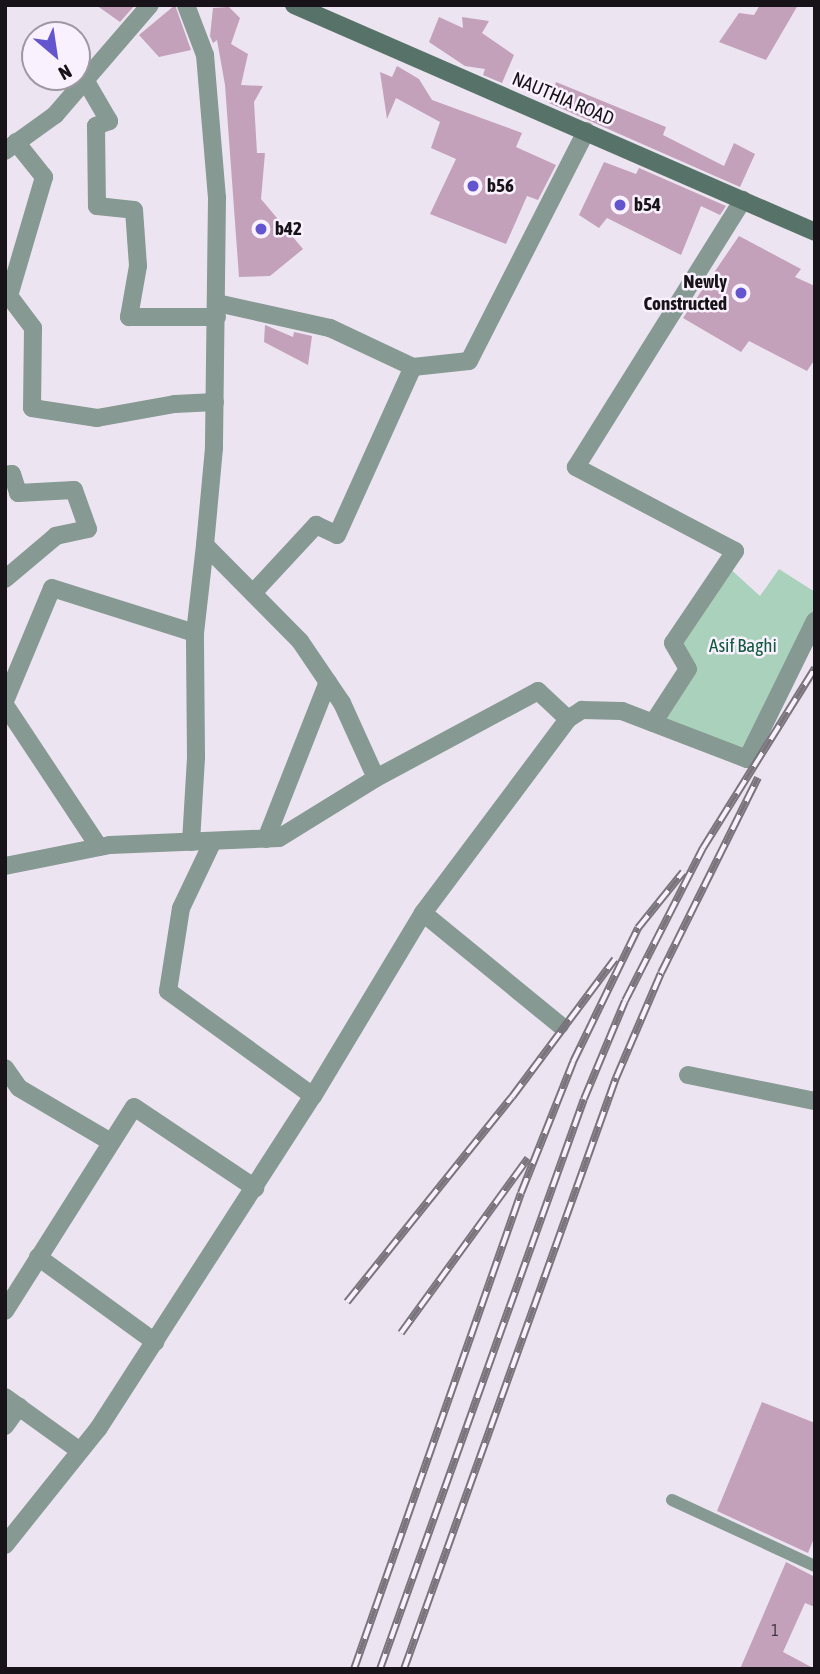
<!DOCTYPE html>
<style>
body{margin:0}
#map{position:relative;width:820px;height:1674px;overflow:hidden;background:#ede4f1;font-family:"Asap Condensed",sans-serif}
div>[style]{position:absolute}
.green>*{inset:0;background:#a9d1bc}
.building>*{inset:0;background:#c3a1ba}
.service>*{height:12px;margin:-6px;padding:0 6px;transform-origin:6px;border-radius:6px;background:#869992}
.pedestrian>*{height:18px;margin:-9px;padding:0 9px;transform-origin:9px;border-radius:9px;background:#869992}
.minor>*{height:18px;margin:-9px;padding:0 9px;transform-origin:9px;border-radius:9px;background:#869992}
.tertiary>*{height:18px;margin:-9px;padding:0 9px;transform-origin:9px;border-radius:9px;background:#869992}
.secondary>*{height:18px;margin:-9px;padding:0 9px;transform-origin:9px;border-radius:9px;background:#577369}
.rail>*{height:8px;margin-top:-4px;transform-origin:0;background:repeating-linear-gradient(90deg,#faf1fe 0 16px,#7a747c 0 32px);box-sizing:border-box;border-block:2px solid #7a747c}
.dots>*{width:19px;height:19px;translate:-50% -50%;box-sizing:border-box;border:4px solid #faf1fe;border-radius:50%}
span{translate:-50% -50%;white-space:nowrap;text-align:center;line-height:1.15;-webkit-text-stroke:5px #faf1fe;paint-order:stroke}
.number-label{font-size:16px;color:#423640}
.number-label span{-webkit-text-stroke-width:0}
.street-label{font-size:19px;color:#171318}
.poi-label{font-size:19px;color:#171318;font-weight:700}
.left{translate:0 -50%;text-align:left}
.right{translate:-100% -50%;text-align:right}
.park-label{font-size:19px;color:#135b3f}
.frame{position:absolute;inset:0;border:7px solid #171318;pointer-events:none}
.north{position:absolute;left:21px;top:21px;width:70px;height:70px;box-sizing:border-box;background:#faf1fe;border:2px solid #9f98a2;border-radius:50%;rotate:151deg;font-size:19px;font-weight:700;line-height:28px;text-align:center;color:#171318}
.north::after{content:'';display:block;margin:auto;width:24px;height:32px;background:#6355ce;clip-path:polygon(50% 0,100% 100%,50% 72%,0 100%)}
</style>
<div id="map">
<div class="green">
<div style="clip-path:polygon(726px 565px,760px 596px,779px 569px,815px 592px,815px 621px,750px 753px,653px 723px,695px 669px,677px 637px)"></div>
</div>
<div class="building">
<div style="clip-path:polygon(96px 5px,135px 5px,120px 22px)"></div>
<div style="clip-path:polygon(175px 5px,191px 50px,159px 57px,139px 35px)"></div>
<div style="clip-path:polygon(760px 5px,798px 5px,766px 60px,719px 42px,739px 13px,754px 15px)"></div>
<div style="clip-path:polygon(229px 7px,240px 18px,231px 44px,248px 54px,241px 85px,263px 86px,254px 102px,257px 153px,265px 153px,261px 199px,303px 249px,270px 276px,239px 277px,225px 85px,217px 40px,213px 43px,210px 36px,213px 8px)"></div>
<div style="clip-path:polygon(439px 17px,463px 28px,462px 17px,489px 21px,482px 33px,514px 55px,502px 83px,483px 75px,485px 69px,465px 66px,429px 42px)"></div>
<div style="clip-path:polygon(397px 66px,419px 79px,432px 100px,522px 133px,516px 147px,556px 165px,538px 200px,527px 196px,506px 244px,430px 214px,456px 159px,431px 148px,440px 122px,396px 98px,387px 119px,380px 72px,392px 77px)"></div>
<div style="clip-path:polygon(556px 82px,666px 127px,663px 135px,724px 166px,734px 143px,755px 154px,740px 187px,549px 103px)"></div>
<div style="clip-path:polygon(604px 162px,636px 174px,639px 168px,726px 206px,720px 215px,701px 206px,681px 255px,607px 218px,599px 228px,579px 215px)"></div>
<div style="clip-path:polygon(739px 236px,801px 269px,795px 277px,815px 286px,815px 359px,807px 371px,749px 341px,741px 352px,683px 318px)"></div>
<div style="clip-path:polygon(265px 325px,293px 337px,294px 332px,312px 336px,308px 365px,264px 342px)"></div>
<div style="clip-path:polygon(762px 1402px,815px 1423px,815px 1536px,808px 1553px,717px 1511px)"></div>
<div style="clip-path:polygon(786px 1562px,815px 1577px,815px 1607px,805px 1603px,783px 1652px,815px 1669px,740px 1669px)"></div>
</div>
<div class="service">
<div style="left:672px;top:1500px;width:157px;rotate:24.8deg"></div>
</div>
<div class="pedestrian">
<div style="left:423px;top:913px;width:177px;rotate:39.3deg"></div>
</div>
<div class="minor">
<div style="left:186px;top:5px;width:53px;rotate:69.2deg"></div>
<div style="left:205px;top:55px;width:144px;rotate:85.2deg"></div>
<div style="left:217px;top:198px;width:250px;rotate:90.7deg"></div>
<div style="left:214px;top:448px;width:97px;rotate:95.3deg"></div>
<div style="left:205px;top:545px;width:135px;rotate:45.3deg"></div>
<div style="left:300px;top:641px;width:75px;rotate:55.9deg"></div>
<div style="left:342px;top:703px;width:82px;rotate:65.6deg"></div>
<div style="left:376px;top:778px;width:184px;rotate:-28.2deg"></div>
<div style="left:538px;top:691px;width:41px;rotate:43deg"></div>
<div style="left:568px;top:719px;width:17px;rotate:-33deg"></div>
<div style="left:582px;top:710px;width:40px;rotate:1.4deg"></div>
<div style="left:622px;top:711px;width:134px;rotate:21deg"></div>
<div style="left:747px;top:759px;width:154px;rotate:-63.8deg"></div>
<div style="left:84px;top:78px;width:50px;rotate:59.8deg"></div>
<div style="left:109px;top:121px;width:14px;rotate:159deg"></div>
<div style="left:96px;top:126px;width:80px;rotate:89.3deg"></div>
<div style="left:97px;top:206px;width:37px;rotate:6deg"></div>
<div style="left:134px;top:210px;width:56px;rotate:85.9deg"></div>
<div style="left:138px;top:266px;width:52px;rotate:100deg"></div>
<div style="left:129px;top:317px;width:88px"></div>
<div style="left:16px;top:142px;width:45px;rotate:51.3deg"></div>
<div style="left:44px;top:177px;width:124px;rotate:106.4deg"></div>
<div style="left:9px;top:296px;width:40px;rotate:53deg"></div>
<div style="left:33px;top:328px;width:80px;rotate:90.7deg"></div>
<div style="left:32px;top:408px;width:66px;rotate:8.7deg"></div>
<div style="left:97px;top:418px;width:79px;rotate:-10.2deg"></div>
<div style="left:175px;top:404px;width:40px;rotate:-2.9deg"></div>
<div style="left:217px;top:303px;width:116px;rotate:12.5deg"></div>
<div style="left:330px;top:328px;width:92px;rotate:25.2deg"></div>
<div style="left:413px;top:367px;width:56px;rotate:-6.1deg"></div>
<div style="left:469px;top:361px;width:258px;rotate:-63deg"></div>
<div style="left:5px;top:475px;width:7px;rotate:-8deg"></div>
<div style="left:12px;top:474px;width:20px;rotate:72deg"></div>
<div style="left:18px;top:493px;width:56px;rotate:-3.1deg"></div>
<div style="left:74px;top:490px;width:41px;rotate:70.3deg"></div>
<div style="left:88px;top:529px;width:33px;rotate:168deg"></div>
<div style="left:56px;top:536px;width:67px;rotate:139.9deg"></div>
<div style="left:253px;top:593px;width:93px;rotate:-47.2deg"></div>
<div style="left:316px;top:525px;width:23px;rotate:25deg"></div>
<div style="left:337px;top:535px;width:184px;rotate:-65.7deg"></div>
<div style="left:5px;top:701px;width:122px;rotate:-67.4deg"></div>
<div style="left:52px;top:588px;width:150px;rotate:17.5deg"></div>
<div style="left:5px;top:705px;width:170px;rotate:56.5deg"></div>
<div style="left:653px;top:723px;width:64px;rotate:-57.1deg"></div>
<div style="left:688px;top:669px;width:30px;rotate:-120deg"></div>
<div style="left:673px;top:643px;width:111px;rotate:-56deg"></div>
<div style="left:735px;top:551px;width:180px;rotate:-152.2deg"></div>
<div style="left:576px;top:467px;width:315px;rotate:-58deg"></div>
<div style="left:266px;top:839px;width:169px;rotate:-68.5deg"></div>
<div style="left:213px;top:841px;width:74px;rotate:115.5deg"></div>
<div style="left:181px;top:908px;width:84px;rotate:98.9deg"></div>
<div style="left:168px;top:991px;width:179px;rotate:35.9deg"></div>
<div style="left:191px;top:842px;width:85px;rotate:-86.6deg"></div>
<div style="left:196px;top:757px;width:124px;rotate:-90.5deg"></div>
<div style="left:195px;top:633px;width:89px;rotate:-83.5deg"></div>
<div style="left:5px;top:866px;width:107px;rotate:-11.3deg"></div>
<div style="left:110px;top:845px;width:169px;rotate:-2.4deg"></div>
<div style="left:279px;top:838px;width:114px;rotate:-31.7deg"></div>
<div style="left:5px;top:1068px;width:24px;rotate:55deg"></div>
<div style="left:19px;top:1088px;width:107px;rotate:30.4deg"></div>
<div style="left:688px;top:1075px;width:130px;rotate:11.6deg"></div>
<div style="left:38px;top:1257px;width:145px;rotate:36deg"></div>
<div style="left:5px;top:1311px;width:241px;rotate:-57.7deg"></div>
<div style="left:134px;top:1107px;width:146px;rotate:33.8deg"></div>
<div style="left:5px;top:1397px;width:92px;rotate:35.8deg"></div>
<div style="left:5px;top:1426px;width:24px;rotate:-54deg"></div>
<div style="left:5px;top:1545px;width:149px;rotate:-51.3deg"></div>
<div style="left:98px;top:1429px;width:396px;rotate:-57.2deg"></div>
<div style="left:313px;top:1096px;width:214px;rotate:-59deg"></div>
<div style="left:423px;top:913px;width:242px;rotate:-53.2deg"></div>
</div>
<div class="tertiary">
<div style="left:5px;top:151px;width:62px;rotate:-35.8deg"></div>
<div style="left:55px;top:115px;width:145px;rotate:-49.2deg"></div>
</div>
<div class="secondary">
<div style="left:294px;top:5px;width:568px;rotate:23.54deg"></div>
</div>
<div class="rail">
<div style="left:347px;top:1302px;width:263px;rotate:-51.2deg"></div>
<div style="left:512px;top:1097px;width:172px;rotate:-53.3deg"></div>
<div style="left:401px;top:1333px;width:216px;rotate:-54deg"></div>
<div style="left:354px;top:1669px;width:504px;rotate:-70.67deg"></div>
<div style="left:521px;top:1193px;width:141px;rotate:-68.3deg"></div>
<div style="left:573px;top:1062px;width:149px;rotate:-64.1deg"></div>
<div style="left:638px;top:928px;width:72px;rotate:-51.2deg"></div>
<div style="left:380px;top:1669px;width:605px;rotate:-70.31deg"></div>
<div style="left:584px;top:1099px;width:106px;rotate:-67.3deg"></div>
<div style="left:625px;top:1001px;width:172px;rotate:-63deg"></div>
<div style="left:703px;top:848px;width:212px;rotate:-58.1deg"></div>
<div style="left:404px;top:1669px;width:628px;rotate:-70.27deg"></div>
<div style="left:616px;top:1078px;width:114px;rotate:-66.8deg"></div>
<div style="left:661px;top:973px;width:218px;rotate:-63.6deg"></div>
</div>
<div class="dots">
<div style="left:473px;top:186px;background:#6355ce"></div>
<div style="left:620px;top:205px;background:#6355ce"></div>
<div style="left:261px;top:229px;background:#6355ce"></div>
<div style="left:741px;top:293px;background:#6355ce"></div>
</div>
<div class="number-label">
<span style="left:775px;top:1630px">1</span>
</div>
<div class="street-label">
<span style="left:563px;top:99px;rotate:23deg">NAUTHIA ROAD</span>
</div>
<div class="poi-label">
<span class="left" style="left:487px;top:186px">b56</span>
<span class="left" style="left:634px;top:205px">b54</span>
<span class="left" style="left:275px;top:229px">b42</span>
<span class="right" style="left:727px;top:293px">Newly<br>Constructed</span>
</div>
<div class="park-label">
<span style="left:743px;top:646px">Asif Baghi</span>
</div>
<div class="frame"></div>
<div class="north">N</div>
</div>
